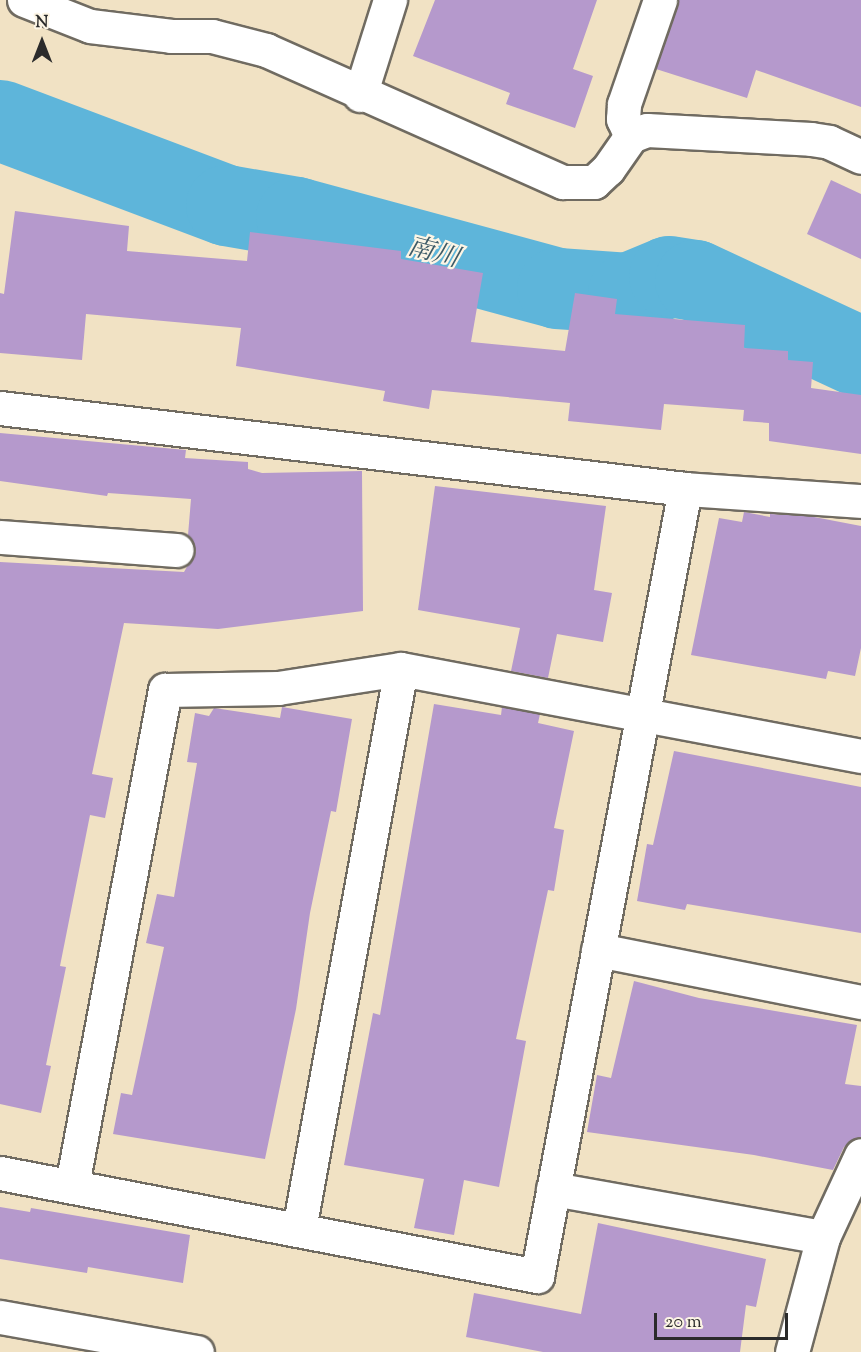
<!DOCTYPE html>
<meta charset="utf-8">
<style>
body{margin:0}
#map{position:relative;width:861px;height:1352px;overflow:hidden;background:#f1e2c4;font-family:"Sorts Mill Goudy","Noto Serif JP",serif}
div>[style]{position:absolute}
.river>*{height:81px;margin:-40.5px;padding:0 40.5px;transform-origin:40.5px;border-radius:40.5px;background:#5eb5da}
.building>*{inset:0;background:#b599cc}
.roads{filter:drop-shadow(2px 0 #706b61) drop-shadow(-2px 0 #706b61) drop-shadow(0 2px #706b61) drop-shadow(0 -2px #706b61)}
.street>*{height:33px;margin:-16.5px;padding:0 16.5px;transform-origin:16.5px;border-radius:16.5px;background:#fff}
span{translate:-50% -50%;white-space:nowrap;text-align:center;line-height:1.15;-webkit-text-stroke:4.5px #fcf5e5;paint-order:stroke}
.water-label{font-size:26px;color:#3d5b68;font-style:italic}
.north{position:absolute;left:12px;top:12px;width:60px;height:60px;-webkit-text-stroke:4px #fcf5e5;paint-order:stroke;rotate:0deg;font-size:16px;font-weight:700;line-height:24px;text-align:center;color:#2b2b2b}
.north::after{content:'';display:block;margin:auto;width:21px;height:27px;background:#2b2b2b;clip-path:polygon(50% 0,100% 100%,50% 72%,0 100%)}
.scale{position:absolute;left:654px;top:1313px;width:134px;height:27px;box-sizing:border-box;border:3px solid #2b2b2b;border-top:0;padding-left:8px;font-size:18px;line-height:21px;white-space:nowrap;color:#2b2b2b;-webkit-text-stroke:4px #fcf5e5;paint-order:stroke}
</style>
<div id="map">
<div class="river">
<div style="left:0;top:120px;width:241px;rotate:20.6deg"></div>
<div style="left:226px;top:205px;width:71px;rotate:9.7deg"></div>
<div style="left:296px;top:217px;width:270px;rotate:15.2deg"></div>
<div style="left:557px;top:288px;width:71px;rotate:4deg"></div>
<div style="left:628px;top:293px;width:44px;rotate:-22.5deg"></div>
<div style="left:669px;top:276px;width:26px;rotate:9deg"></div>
<div style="left:695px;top:280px;width:183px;rotate:24.9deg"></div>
</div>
<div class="building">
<div style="clip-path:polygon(435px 0,597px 0,573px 69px,593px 76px,575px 128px,506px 104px,510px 93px,413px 56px)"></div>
<div style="clip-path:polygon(679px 0,861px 0,861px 107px,756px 70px,747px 98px,656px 69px)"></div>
<div style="clip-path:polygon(831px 180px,861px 194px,861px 259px,807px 234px)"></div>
<div style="clip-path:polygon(15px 211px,129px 226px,127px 251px,247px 261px,250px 232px,401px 251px,401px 259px,483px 273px,471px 342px,565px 351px,575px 293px,617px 299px,615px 314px,745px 325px,744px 348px,788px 351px,788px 360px,813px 362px,811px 388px,861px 395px,861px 454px,769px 441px,769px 423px,743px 421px,744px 410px,664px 404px,661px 430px,568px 421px,570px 403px,432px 390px,429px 409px,383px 401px,385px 391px,236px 366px,241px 328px,86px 314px,82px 360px,0 353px,0 293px,4px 294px)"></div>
<div style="clip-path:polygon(0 433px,186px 450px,185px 458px,248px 462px,248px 469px,262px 473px,362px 471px,363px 611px,218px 629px,124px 623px,92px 774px,113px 778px,105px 818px,90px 815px,60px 966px,66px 967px,46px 1065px,51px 1066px,41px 1113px,0 1104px,0 562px,184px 572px,196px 551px,188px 535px,191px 499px,108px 493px,107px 496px,0 481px)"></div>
<div style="clip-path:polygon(435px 486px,606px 506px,594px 590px,612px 593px,603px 642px,557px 634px,548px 678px,511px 671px,520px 628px,418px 610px)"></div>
<div style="clip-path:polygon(744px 512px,770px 517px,770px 514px,809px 516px,861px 526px,861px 648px,855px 676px,828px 671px,826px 679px,691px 655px,719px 518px,742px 522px)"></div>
<div style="clip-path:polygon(434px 704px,501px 715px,502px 707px,540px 714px,538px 723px,574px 731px,554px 828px,564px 830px,554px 891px,548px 890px,516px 1039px,526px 1041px,499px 1187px,464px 1180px,454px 1235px,414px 1228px,424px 1179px,344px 1165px,373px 1013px,380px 1015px)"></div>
<div style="clip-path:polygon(282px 707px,352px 719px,336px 812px,331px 811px,310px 913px,296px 1009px,265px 1159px,113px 1134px,121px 1093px,132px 1095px,164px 947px,146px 943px,157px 894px,174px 897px,197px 763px,187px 762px,195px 713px,209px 716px,214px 708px,280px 718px)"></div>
<div style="clip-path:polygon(674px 751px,861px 787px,861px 933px,687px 904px,685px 910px,637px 901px,647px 844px,653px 845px)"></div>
<div style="clip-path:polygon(634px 981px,699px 998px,857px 1025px,845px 1084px,861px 1086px,861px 1137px,844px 1147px,833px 1170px,754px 1155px,587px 1132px,597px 1075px,611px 1078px)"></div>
<div style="clip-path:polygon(0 1207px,30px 1212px,31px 1208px,190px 1235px,183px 1283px,88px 1267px,87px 1273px,0 1259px)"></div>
<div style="clip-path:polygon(598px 1223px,766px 1259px,756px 1307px,746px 1305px,740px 1352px,543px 1352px,466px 1337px,474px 1293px,581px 1314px)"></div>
</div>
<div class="roads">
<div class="street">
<div style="left:24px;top:0;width:71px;rotate:21.5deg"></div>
<div style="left:90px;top:26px;width:82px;rotate:7deg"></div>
<div style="left:171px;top:36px;width:41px"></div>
<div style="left:212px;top:36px;width:56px;rotate:14.5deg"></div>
<div style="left:266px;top:50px;width:325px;rotate:24deg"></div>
<div style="left:563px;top:182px;width:31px"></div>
<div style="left:594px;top:182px;width:19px;rotate:-43deg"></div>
<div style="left:608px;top:169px;width:40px;rotate:-55.1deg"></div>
<div style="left:631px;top:136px;width:17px;rotate:-21deg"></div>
<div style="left:647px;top:130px;width:164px;rotate:3.1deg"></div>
<div style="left:811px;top:139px;width:18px;rotate:9deg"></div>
<div style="left:829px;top:142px;width:35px;rotate:25deg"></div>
<div style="left:360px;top:95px;width:100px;rotate:-72.5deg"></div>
<div style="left:631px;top:136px;width:19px;rotate:-115deg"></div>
<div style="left:623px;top:119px;width:15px;rotate:-86deg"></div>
<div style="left:624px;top:104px;width:110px;rotate:-70.9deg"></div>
<div style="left:0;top:408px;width:690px;rotate:6.74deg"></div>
<div style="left:685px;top:489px;width:176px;rotate:3.9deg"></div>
<div style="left:0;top:537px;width:177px;rotate:4.2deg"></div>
<div style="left:598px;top:950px;width:268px;rotate:11.2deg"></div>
<div style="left:0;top:1173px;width:547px;rotate:10.86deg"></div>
<div style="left:537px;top:1276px;width:801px;rotate:-79.35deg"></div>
<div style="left:72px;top:1185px;width:504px;rotate:-79.36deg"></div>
<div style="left:165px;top:690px;width:113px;rotate:-1deg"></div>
<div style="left:278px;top:688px;width:124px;rotate:-8.8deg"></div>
<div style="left:401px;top:669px;width:468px;rotate:10.7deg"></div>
<div style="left:553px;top:1189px;width:274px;rotate:10.1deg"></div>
<div style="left:299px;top:1229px;width:569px;rotate:-79.68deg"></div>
<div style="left:0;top:1317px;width:200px;rotate:10.1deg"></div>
<div style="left:792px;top:1352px;width:119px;rotate:-74.9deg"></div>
<div style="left:823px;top:1237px;width:90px;rotate:-65.1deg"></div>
</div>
</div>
<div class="water-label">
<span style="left:433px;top:254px;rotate:15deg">南川</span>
</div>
<div class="north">N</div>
<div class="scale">20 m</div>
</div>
